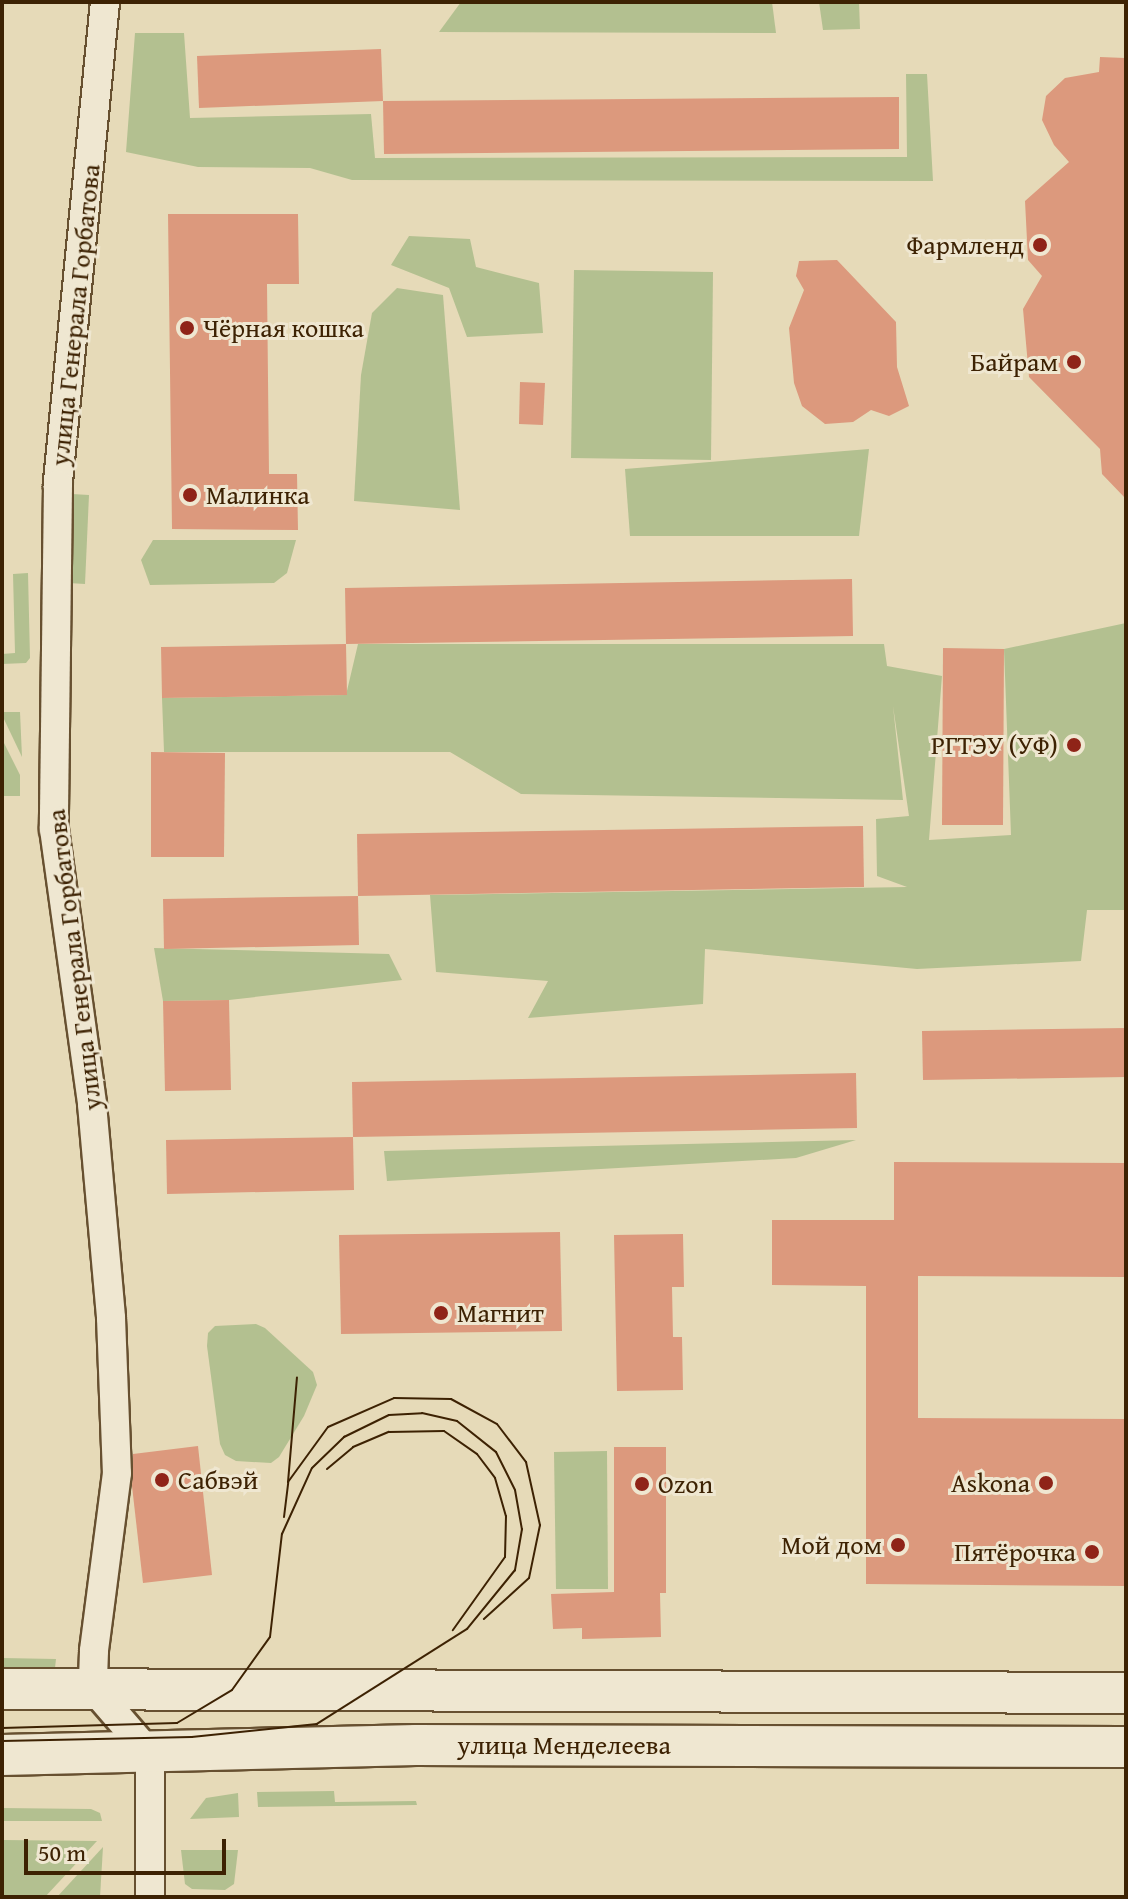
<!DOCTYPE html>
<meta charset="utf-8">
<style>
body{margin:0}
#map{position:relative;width:1128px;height:1899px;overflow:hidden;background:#e6dab8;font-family:"Gentium Book Plus",serif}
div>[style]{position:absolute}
.green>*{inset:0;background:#b3c090}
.building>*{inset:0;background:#dc997d}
.roads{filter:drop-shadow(2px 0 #675030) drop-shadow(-2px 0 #675030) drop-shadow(0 2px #675030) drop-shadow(0 -2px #675030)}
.street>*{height:28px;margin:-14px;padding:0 14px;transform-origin:14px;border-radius:14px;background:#efe7d1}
.secondary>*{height:40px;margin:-20px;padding:0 20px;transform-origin:20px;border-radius:20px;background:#efe7d1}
.tram>*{height:2px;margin:-1px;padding:0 1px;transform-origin:1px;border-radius:1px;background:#3d2203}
.dots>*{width:22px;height:22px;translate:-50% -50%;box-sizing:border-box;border:4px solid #efe7d1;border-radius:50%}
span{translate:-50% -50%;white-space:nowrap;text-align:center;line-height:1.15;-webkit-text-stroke:6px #efe7d1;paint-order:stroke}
.poi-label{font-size:26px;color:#3d2203}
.right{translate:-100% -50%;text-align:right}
.left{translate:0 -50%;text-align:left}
.street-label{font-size:26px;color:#3d2203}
.frame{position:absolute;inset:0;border:4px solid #3d2203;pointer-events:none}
.scale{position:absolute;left:24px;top:1839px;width:202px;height:36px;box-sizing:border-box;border:4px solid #3d2203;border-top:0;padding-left:10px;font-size:24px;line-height:28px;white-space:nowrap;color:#3d2203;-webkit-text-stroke:6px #efe7d1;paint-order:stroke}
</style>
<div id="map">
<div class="green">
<div style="clip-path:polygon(461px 2px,772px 2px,776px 33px,439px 32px)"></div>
<div style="clip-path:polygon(819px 2px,859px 2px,860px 29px,823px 30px)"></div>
<div style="clip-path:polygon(135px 33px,184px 33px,190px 118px,371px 114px,375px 158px,907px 157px,906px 74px,927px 74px,933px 181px,352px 180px,310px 168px,198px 167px,126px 152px)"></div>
<div style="clip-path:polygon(409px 236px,470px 239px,476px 267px,539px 283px,543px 333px,467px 337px,449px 288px,391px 265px)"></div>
<div style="clip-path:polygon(574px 270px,713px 272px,711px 460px,571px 458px)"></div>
<div style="clip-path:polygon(397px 288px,443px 295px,460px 510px,354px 501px,361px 375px,372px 313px)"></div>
<div style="clip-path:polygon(869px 449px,859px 536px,630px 536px,625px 469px)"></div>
<div style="clip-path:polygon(72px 494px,89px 495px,85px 584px,68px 583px)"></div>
<div style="clip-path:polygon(153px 540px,296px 540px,287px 573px,274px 583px,150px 585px,141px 560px)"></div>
<div style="clip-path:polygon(28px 573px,30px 658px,26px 663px,2px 664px,2px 654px,15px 653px,13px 574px)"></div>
<div style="clip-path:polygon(1126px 623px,1126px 910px,1087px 910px,1081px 961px,917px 969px,705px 949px,703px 1004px,528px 1018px,548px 981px,436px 972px,430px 895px,907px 887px,877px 876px,876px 819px,909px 816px,893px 706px,903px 800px,521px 794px,450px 752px,164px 752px,162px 698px,346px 695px,358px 644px,884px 644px,887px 666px,942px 676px,929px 840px,1011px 835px,1004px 649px)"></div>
<div style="clip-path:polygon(2px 712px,20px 712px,22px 757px,2px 715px)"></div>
<div style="clip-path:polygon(2px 739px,20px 775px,20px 796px,2px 796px)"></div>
<div style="clip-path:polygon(154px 948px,389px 954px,402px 980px,229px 1000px,163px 1001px)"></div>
<div style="clip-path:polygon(856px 1140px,796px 1158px,387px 1181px,384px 1151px)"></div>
<div style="clip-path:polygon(256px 1324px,265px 1328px,313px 1372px,317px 1385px,304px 1416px,279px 1457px,271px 1463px,236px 1461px,225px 1455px,220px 1444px,207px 1346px,208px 1333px,215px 1326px)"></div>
<div style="clip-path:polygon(607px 1451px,608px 1589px,556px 1589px,554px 1452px)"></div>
<div style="clip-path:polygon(2px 1658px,56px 1659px,55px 1668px,50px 1670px,2px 1671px)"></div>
<div style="clip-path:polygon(334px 1791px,335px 1802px,416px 1801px,417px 1805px,258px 1807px,257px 1792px)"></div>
<div style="clip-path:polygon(238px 1793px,239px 1817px,190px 1819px,206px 1798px)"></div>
<div style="clip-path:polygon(2px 1808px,91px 1809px,100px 1813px,102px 1821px,2px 1821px)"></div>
<div style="clip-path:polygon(2px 1840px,97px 1841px,45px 1897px,14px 1897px,2px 1896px)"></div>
<div style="clip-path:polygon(103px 1847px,100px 1897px,57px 1897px)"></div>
<div style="clip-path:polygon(181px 1850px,238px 1850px,234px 1884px,225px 1890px,192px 1889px,185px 1884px)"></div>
</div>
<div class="building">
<div style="clip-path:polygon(381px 49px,383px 101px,199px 108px,197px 56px)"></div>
<div style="clip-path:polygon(1100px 57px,1125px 58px,1126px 499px,1102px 474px,1100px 449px,1029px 377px,1023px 309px,1042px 276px,1028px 260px,1025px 201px,1069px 162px,1054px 145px,1042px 120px,1046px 96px,1065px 78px,1099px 72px)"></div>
<div style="clip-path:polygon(899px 97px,899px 149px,384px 154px,383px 101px)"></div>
<div style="clip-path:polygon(168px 214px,298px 214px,299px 284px,267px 284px,269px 474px,297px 474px,298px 530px,172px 529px)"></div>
<div style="clip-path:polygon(837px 260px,896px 322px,897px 367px,909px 406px,889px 416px,871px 410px,853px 422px,825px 424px,802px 406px,794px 383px,789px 328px,804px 290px,796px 276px,799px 261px)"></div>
<div style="clip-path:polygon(520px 382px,545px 383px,543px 425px,519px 424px)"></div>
<div style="clip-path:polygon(852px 579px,853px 636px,346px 644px,347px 695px,162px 698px,161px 647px,346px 644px,345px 588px)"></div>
<div style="clip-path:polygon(943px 648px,1004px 649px,1003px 825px,942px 825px)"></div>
<div style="clip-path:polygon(151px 752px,225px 753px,224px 857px,151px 857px)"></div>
<div style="clip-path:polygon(863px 826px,864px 887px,358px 896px,357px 834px)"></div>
<div style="clip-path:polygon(358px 896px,359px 945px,164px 949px,163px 899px)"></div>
<div style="clip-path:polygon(229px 1000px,231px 1090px,165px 1091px,163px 1001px)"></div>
<div style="clip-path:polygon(1126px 1028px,1126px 1077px,923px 1080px,922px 1031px)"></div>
<div style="clip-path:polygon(856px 1073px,857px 1128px,353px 1137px,352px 1082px)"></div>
<div style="clip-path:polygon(353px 1137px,354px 1190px,167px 1194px,166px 1140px)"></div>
<div style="clip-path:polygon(894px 1162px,1126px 1163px,1126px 1277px,918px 1276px,918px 1418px,1126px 1419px,1126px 1586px,866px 1584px,866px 1286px,772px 1285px,772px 1220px,894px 1220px)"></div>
<div style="clip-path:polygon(560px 1232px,562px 1331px,341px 1334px,339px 1235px)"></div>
<div style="clip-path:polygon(683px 1234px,684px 1287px,672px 1287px,673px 1337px,682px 1337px,683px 1390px,617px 1391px,614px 1235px)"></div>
<div style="clip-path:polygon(198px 1446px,212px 1575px,143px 1583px,132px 1486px,133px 1454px)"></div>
<div style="clip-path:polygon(614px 1447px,666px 1447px,666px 1593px,660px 1593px,661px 1637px,582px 1639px,582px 1628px,553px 1629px,551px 1594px,614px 1592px)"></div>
</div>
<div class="roads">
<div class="street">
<div style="left:105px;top:2px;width:485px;rotate:95.6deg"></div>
<div style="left:58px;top:485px;width:344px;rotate:90.7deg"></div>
<div style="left:54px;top:829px;width:278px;rotate:82.1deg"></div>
<div style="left:92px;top:1104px;width:215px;rotate:84.9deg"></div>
<div style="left:111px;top:1318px;width:155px;rotate:87.8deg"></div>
<div style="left:117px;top:1473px;width:179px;rotate:97.4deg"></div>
<div style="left:94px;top:1651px;width:37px;rotate:92deg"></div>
<div style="left:93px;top:1688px;width:87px;rotate:49.2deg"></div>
<div style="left:150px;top:1754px;width:143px;rotate:90deg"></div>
</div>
<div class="secondary">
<div style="left:2px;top:1689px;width:1124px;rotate:0.2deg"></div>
<div style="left:2px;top:1755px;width:414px;rotate:-1.4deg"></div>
<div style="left:416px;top:1745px;width:710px;rotate:0.16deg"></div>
</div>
</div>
<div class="tram">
<div style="left:327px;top:1469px;width:34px;rotate:-40deg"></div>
<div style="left:353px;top:1447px;width:39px;rotate:-23deg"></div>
<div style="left:389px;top:1432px;width:55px;rotate:-1deg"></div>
<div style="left:444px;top:1431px;width:40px;rotate:34.9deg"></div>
<div style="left:477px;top:1454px;width:30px;rotate:53deg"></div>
<div style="left:495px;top:1478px;width:40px;rotate:74deg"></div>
<div style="left:506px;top:1516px;width:41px;rotate:91.4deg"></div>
<div style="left:505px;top:1557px;width:90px;rotate:125.5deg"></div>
<div style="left:288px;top:1482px;width:105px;rotate:-85.1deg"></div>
<div style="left:284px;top:1517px;width:35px;rotate:-83deg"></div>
<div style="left:288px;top:1482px;width:68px;rotate:-54deg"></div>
<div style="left:328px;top:1427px;width:72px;rotate:-23.7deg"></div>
<div style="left:394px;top:1398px;width:57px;rotate:1deg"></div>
<div style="left:451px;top:1399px;width:52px;rotate:28.5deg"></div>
<div style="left:497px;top:1424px;width:48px;rotate:52.7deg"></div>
<div style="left:526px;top:1462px;width:65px;rotate:77.5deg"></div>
<div style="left:540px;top:1525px;width:54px;rotate:101.7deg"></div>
<div style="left:529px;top:1578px;width:61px;rotate:137.7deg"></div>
<div style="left:2px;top:1728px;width:175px;rotate:-1.6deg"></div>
<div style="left:177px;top:1723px;width:64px;rotate:-31deg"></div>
<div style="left:232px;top:1690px;width:65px;rotate:-54.4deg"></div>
<div style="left:270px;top:1637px;width:104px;rotate:-83.4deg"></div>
<div style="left:282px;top:1534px;width:72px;rotate:-65.6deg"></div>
<div style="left:312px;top:1468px;width:45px;rotate:-44.1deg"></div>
<div style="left:344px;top:1437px;width:50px;rotate:-26.1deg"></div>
<div style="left:389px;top:1415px;width:33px;rotate:-3deg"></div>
<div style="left:422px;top:1413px;width:36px;rotate:13deg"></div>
<div style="left:457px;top:1421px;width:50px;rotate:38.5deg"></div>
<div style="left:496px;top:1452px;width:42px;rotate:63.4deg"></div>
<div style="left:515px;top:1490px;width:40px;rotate:80deg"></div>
<div style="left:522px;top:1529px;width:42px;rotate:99.7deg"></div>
<div style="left:515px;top:1570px;width:76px;rotate:129.1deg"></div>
<div style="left:467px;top:1629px;width:178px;rotate:147.7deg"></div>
<div style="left:317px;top:1724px;width:126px;rotate:174.1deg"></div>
<div style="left:192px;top:1737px;width:190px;rotate:178.8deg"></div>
</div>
<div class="dots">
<div style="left:1040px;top:245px;background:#8f2418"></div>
<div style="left:187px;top:328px;background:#8f2418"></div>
<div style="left:1074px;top:362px;background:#8f2418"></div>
<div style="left:190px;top:495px;background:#8f2418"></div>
<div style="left:1074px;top:745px;background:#8f2418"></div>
<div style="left:441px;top:1313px;background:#8f2418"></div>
<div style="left:162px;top:1480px;background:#8f2418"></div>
<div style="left:1046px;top:1483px;background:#8f2418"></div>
<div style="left:642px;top:1484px;background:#8f2418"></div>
<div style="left:898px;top:1545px;background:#8f2418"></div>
<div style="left:1092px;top:1552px;background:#8f2418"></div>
</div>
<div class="poi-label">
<span class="right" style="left:1024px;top:245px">Фармленд</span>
<span class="left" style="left:203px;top:328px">Чёрная кошка</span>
<span class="right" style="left:1058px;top:362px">Байрам</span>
<span class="left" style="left:206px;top:495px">Малинка</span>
<span class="right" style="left:1058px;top:745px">РГТЭУ (УФ)</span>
<span class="left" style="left:457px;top:1313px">Магнит</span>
<span class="left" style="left:178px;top:1480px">Сабвэй</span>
<span class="right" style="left:1030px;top:1483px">Askona</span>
<span class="left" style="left:658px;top:1484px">Ozon</span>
<span class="right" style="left:882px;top:1545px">Мой дом</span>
<span class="right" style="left:1076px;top:1552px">Пятёрочка</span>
</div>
<div class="street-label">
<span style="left:75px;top:315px;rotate:-84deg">улица Генерала Горбатова</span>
<span style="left:74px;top:960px;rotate:-97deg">улица Генерала Горбатова</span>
<span style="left:564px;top:1745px">улица Менделеева</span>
</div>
<div class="frame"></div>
<div class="scale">50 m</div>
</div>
